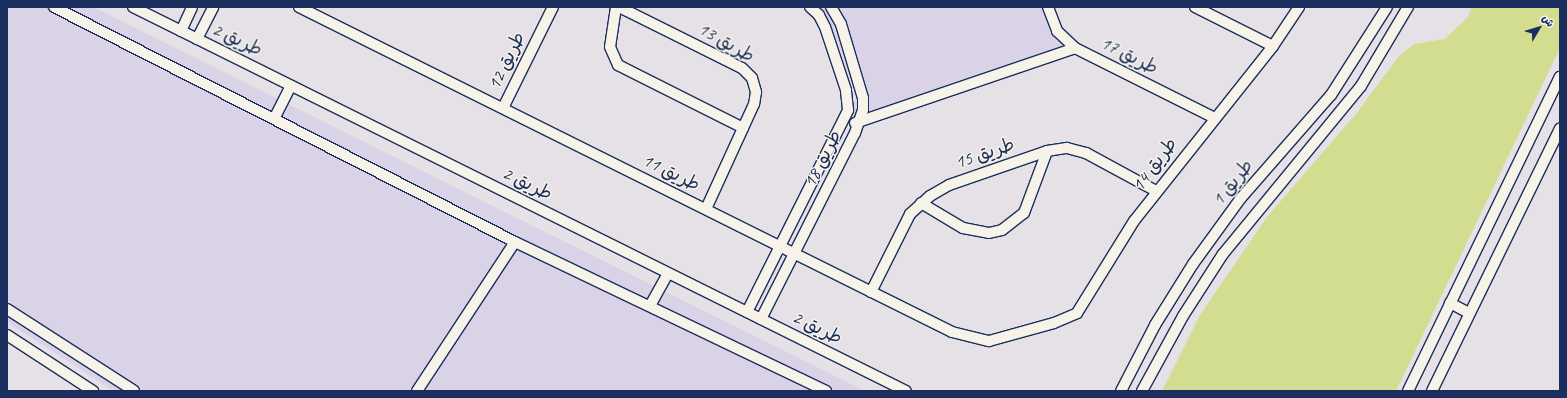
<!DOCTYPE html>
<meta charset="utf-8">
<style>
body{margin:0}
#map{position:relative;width:1567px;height:398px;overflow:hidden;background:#e6e0e7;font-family:Caveat,"Playpen Sans Arabic",sans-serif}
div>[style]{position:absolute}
.built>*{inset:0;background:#dad2e6}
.green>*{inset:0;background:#d2dd90}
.roads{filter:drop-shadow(1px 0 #1b2f5e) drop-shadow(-1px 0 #1b2f5e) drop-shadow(0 1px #1b2f5e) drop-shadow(0 -1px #1b2f5e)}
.minor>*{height:10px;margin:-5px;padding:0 5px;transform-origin:5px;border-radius:5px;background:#f7f3e8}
span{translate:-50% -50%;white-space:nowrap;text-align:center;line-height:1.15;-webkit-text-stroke:3px #f7f3e8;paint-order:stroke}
.street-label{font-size:19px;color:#1b2f5e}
.frame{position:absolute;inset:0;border:8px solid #1b2f5e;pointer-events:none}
.north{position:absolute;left:1519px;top:8px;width:40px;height:40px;-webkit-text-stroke:3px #f7f3e8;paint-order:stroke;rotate:52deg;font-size:11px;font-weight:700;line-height:16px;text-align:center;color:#1b2f5e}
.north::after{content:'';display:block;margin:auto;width:14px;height:18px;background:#1b2f5e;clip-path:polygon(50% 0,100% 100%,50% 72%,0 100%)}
</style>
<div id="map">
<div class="built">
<div style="clip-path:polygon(7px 7px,93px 7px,865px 391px,114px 391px,7px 322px)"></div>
<div style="clip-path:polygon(821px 7px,1053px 7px,1059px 23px,1081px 52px,849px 130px,856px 97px,834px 31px)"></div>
</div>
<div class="green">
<div style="clip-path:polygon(1472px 7px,1560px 7px,1560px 48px,1396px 391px,1162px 391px,1200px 315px,1267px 217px,1356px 114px,1399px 56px,1414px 44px,1445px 39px,1468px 17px)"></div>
</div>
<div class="roads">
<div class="minor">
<div style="left:54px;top:7px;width:517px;rotate:27.01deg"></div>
<div style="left:515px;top:242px;width:345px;rotate:25.6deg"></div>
<div style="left:133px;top:7px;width:863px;rotate:26.42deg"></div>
<div style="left:299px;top:7px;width:729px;rotate:26.46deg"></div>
<div style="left:952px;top:332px;width:38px;rotate:14deg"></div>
<div style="left:989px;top:341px;width:67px;rotate:-15.5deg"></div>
<div style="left:1054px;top:323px;width:25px;rotate:-23deg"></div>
<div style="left:1077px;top:313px;width:108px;rotate:-58.2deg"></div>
<div style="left:1134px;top:221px;width:223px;rotate:-51.5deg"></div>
<div style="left:1273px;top:46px;width:47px;rotate:-56.3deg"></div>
<div style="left:616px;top:7px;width:40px;rotate:98.5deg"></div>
<div style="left:610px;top:47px;width:20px;rotate:66deg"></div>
<div style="left:618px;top:65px;width:140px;rotate:26.7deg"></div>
<div style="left:619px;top:7px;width:137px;rotate:26.4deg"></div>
<div style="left:742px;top:68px;width:14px;rotate:45deg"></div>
<div style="left:752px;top:78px;width:15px;rotate:74deg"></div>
<div style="left:756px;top:92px;width:12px;rotate:99deg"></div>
<div style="left:754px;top:104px;width:115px;rotate:114.6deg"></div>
<div style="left:1048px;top:7px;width:26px;rotate:69deg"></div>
<div style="left:1057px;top:31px;width:25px;rotate:43deg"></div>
<div style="left:1075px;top:48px;width:154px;rotate:26.6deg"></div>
<div style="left:1195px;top:7px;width:87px;rotate:26.6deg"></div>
<div style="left:181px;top:31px;width:26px;rotate:-65deg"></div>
<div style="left:197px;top:39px;width:36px;rotate:-63deg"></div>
<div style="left:503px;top:108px;width:113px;rotate:-63.7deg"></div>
<div style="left:275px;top:117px;width:35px;rotate:-63deg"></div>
<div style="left:855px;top:123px;width:232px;rotate:-18.8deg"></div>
<div style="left:921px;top:203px;width:49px;rotate:30.8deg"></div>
<div style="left:963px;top:228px;width:26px;rotate:11deg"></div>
<div style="left:989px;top:233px;width:13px;rotate:-13deg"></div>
<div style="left:1002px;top:230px;width:28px;rotate:-38deg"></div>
<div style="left:1024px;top:213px;width:66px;rotate:-69.6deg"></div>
<div style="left:871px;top:292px;width:87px;rotate:-63.4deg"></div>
<div style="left:910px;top:214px;width:27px;rotate:-42deg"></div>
<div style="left:930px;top:196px;width:22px;rotate:-30deg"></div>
<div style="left:949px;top:185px;width:104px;rotate:-19.1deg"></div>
<div style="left:1047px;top:151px;width:20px;rotate:-9deg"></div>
<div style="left:1067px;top:148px;width:20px;rotate:15deg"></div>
<div style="left:1086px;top:153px;width:80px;rotate:28.5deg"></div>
<div style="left:1450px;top:303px;width:21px;rotate:28deg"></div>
<div style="left:651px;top:304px;width:35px;rotate:-61deg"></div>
<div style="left:7px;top:309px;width:151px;rotate:32.8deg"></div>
<div style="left:747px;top:312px;width:226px;rotate:-63.4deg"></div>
<div style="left:848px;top:110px;width:20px;rotate:-96deg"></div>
<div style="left:846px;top:90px;width:66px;rotate:-108.4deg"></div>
<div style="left:825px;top:27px;width:13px;rotate:-117deg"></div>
<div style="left:819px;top:15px;width:12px;rotate:-138deg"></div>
<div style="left:761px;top:319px;width:208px;rotate:-63.2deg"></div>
<div style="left:855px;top:133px;width:24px;rotate:-71deg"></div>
<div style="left:863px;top:110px;width:12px;rotate:-90deg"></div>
<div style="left:863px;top:98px;width:77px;rotate:-106.6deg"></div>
<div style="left:841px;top:24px;width:20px;rotate:-120deg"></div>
<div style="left:7px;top:335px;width:103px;rotate:33.1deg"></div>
<div style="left:417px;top:391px;width:178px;rotate:-56.7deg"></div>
<div style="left:1121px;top:391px;width:74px;rotate:-62.7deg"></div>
<div style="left:1155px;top:325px;width:72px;rotate:-58.1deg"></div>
<div style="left:1193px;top:264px;width:82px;rotate:-54deg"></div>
<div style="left:1241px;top:198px;width:137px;rotate:-48.9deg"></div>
<div style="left:1331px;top:95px;width:104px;rotate:-57.5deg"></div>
<div style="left:1142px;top:391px;width:85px;rotate:-61.3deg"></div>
<div style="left:1183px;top:316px;width:74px;rotate:-57.2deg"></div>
<div style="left:1223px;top:254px;width:217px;rotate:-50.6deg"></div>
<div style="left:1361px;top:86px;width:92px;rotate:-59.3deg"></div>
<div style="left:1408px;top:391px;width:349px;rotate:-64.2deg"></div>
<div style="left:1432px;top:391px;width:292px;rotate:-64deg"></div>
</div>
</div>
<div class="street-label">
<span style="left:237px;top:40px;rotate:26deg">طريق 2</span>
<span style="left:726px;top:43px;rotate:30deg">طريق 13</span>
<span style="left:1129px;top:56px;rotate:27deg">طريق 17</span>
<span style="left:507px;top:61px;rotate:-64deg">طريق 12</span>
<span style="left:985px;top:154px;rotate:-19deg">طريق 15</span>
<span style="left:823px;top:159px;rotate:-63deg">طريق 18</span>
<span style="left:1155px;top:165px;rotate:-53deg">طريق 14</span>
<span style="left:671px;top:173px;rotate:26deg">طريق 11</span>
<span style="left:1233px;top:183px;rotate:-51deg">طريق 1</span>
<span style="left:527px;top:184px;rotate:26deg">طريق 2</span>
<span style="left:817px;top:328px;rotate:26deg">طريق 2</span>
</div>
<div class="frame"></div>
<div class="north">ش</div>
</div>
